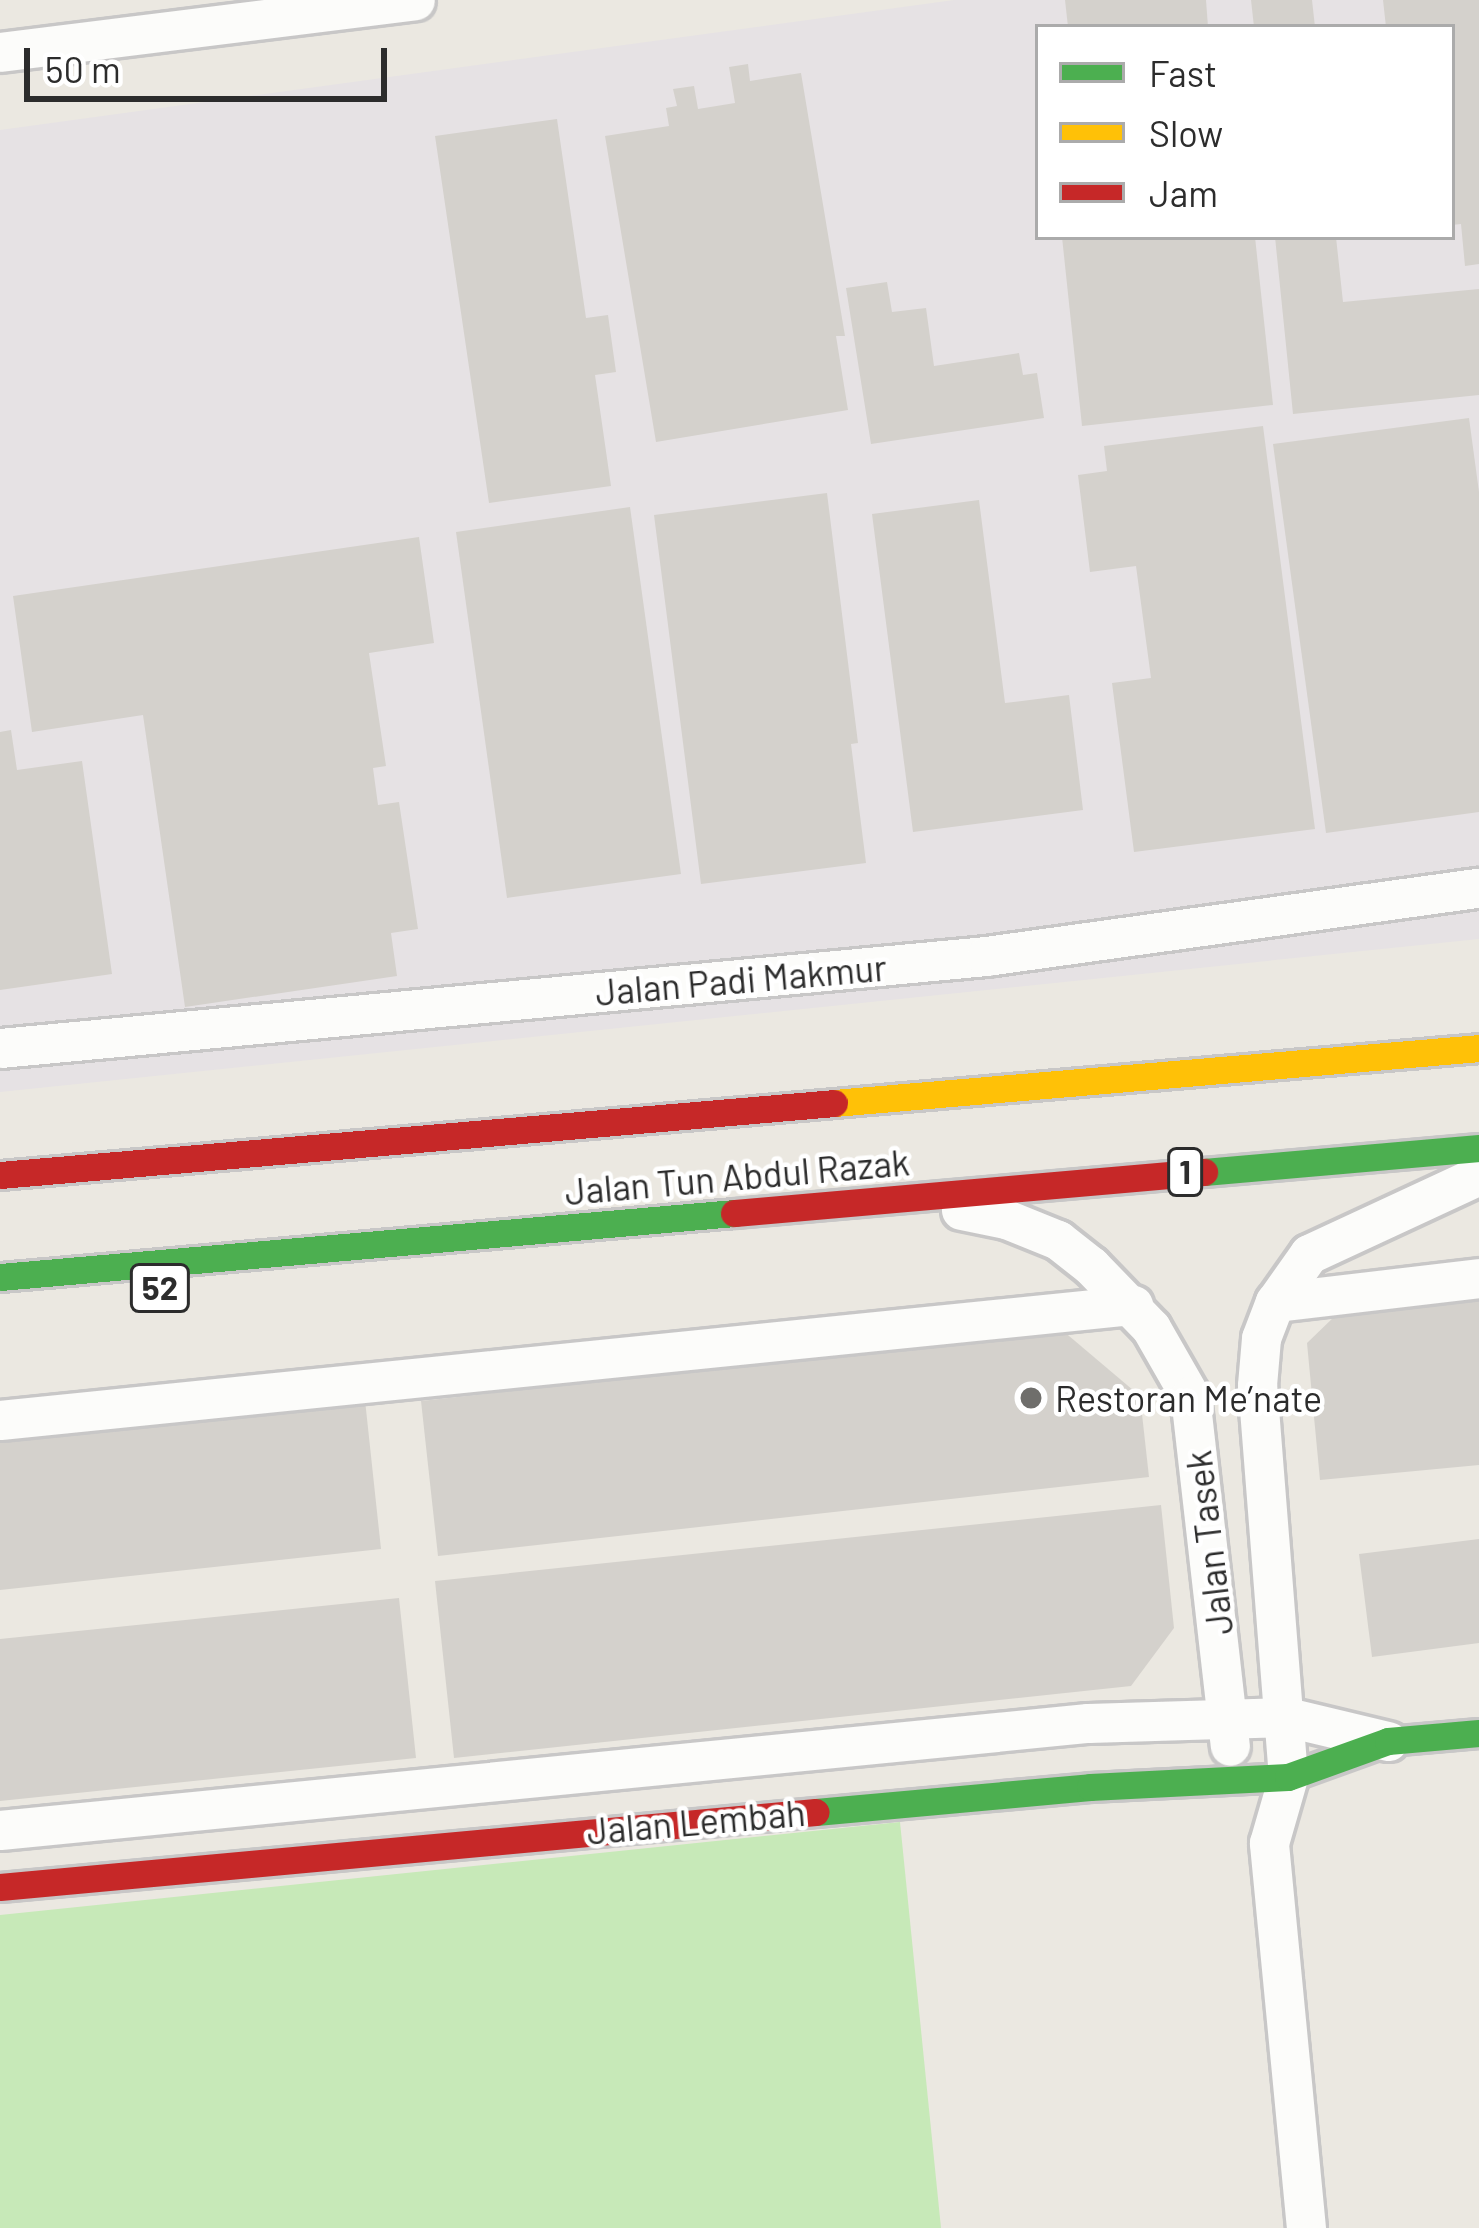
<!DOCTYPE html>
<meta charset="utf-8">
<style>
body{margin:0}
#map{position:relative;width:1479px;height:2228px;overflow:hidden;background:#ebe8e1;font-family:Barlow,sans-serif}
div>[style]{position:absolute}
.industrial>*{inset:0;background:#e6e2e4}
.green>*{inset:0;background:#c7e9b8}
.building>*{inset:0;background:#d4d1cc}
.roads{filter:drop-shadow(3px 0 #c8c7c7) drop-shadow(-3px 0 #c8c7c7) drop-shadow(0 3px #c8c7c7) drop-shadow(0 -3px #c8c7c7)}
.street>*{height:39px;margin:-19.5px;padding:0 19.5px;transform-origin:19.5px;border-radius:19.5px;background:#fcfcfa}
.fast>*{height:27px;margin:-13.5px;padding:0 13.5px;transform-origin:13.5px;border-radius:13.5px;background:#4caf50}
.slow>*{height:27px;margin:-13.5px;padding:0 13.5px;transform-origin:13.5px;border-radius:13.5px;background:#ffc107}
.jam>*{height:27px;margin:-13.5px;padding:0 13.5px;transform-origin:13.5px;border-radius:13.5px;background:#c62828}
.dots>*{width:33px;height:33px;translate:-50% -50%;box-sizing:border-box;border:6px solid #fff;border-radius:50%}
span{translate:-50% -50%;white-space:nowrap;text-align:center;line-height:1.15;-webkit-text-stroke:9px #fff;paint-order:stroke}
.shield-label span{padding:3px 9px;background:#fff;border:3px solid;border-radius:9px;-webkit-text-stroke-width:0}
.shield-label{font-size:33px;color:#2c2c2c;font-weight:700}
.street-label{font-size:36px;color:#2c2c2c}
.poi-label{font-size:36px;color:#2c2c2c}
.left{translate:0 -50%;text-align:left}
.legend{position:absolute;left:1035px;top:24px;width:420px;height:216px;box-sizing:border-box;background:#fff;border:3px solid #ababab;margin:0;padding:15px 21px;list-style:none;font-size:36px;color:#2c2c2c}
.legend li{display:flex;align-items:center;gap:24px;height:60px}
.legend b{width:60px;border:3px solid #ababab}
.scale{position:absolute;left:24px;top:48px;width:363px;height:54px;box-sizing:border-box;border:6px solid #2c2c2c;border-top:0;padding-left:15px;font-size:36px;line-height:42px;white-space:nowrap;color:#2c2c2c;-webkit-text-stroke:9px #fff;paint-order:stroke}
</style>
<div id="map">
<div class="industrial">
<div style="clip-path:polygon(evenodd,954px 0,1479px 0,1479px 939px,0 1092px,0 130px,954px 0,1038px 27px,1452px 27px,1452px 237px,1038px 237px,1038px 27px)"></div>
</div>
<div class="green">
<div style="clip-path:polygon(900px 1822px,941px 2228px,0 2228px,0 1915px)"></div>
</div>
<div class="building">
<div style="clip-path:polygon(1065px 0,1206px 0,1208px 27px,1068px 27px)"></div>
<div style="clip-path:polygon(1251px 0,1312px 0,1315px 27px,1254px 27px)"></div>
<div style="clip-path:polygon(1383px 0,1479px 0,1479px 264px,1465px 266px,1461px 224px,1452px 225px,1452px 27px,1386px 27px)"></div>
<div style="clip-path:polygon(748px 64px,750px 81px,801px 73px,845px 336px,836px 336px,848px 410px,656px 442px,605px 136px,669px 126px,666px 108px,677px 106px,673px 89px,694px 86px,698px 109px,735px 103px,729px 67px)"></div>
<div style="clip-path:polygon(557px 119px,586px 318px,608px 315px,616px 372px,595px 375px,611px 486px,489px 503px,435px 136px)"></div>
<div style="clip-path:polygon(1062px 237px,1255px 237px,1273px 405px,1082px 426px)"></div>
<div style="clip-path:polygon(1275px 237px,1336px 237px,1343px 302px,1479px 289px,1479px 395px,1293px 414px)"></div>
<div style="clip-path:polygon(887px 282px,892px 312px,926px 308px,934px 366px,1019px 353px,1023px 375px,1037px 373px,1044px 418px,871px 444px,846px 288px)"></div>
<div style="clip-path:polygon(1469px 418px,1479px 492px,1479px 812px,1326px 833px,1273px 444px)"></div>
<div style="clip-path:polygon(1263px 426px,1315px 829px,1134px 852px,1112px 683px,1151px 678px,1136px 566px,1090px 572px,1078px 475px,1107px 471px,1104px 446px)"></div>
<div style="clip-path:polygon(827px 493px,858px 743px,851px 744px,866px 863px,701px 884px,654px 515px)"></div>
<div style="clip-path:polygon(979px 500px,1005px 703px,1069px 695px,1083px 810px,913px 832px,872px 514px)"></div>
<div style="clip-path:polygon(630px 507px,681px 874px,507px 898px,456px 532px)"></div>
<div style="clip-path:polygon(419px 537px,434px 643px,369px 653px,386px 766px,373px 768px,378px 805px,399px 802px,418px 929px,391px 933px,397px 976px,185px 1007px,143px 715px,32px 732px,13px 596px)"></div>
<div style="clip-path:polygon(11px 730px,17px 770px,82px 761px,112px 974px,0 990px,0 732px)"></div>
<div style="clip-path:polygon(1479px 1301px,1479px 1465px,1320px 1480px,1307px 1343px,1336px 1315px)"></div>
<div style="clip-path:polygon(1062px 1330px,1140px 1396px,1149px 1477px,438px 1556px,421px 1401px)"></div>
<div style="clip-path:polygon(365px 1400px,381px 1549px,0 1590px,0 1440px)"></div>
<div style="clip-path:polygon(1161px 1505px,1174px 1628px,1131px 1686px,454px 1758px,435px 1581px)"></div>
<div style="clip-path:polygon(1479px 1539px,1479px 1643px,1372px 1657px,1359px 1554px)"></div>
<div style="clip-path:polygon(399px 1598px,416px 1758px,0 1801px,0 1639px)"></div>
</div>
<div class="roads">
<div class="street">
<div style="left:0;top:52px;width:418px;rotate:-7.1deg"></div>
<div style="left:0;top:1048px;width:990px;rotate:-5.33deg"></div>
<div style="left:986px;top:956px;width:498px;rotate:-7.9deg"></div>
<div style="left:961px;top:1210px;width:46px;rotate:11.3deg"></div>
<div style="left:1006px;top:1219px;width:56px;rotate:22deg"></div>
<div style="left:1058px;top:1240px;width:42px;rotate:38.2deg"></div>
<div style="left:1091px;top:1266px;width:86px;rotate:45.9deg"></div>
<div style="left:1151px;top:1328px;width:78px;rotate:60.2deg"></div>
<div style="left:1190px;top:1396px;width:352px;rotate:83.5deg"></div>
<div style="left:1275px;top:1302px;width:205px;rotate:-6.7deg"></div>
<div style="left:0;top:1420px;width:1139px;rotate:-5.8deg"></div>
<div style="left:0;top:1830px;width:1093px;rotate:-5.62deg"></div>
<div style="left:1088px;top:1723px;width:199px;rotate:-1.7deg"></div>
<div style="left:1287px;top:1717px;width:104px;rotate:13.4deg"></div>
<div style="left:1306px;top:2228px;width:387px;rotate:-95.5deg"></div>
<div style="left:1269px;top:1843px;width:69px;rotate:-73.9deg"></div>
<div style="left:1288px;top:1777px;width:393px;rotate:-94.5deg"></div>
<div style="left:1257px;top:1385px;width:47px;rotate:-85.1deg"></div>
<div style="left:1261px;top:1338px;width:39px;rotate:-69deg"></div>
<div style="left:1275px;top:1302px;width:59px;rotate:-54.7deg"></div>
<div style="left:1309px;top:1254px;width:187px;rotate:-24.9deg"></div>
</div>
<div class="fast">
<div style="left:1204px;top:1172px;width:276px;rotate:-5deg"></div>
<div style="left:0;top:1277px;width:737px;rotate:-4.98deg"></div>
<div style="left:816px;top:1812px;width:275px;rotate:-5.2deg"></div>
<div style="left:1090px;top:1787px;width:198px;rotate:-2.9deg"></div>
<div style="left:1288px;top:1777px;width:106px;rotate:-19.8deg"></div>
<div style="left:1388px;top:1741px;width:91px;rotate:-5deg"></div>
</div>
<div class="slow">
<div style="left:834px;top:1103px;width:647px;rotate:-4.87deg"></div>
</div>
<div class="jam">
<div style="left:0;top:1175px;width:837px;rotate:-4.93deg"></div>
<div style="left:734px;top:1213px;width:472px;rotate:-5deg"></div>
<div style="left:0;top:1887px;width:819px;rotate:-5.25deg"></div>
</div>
</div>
<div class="dots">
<div style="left:1031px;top:1398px;background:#6f6e6b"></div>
</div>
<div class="shield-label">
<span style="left:1185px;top:1172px">1</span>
<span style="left:160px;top:1288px">52</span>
</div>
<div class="street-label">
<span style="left:741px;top:979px;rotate:-5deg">Jalan Padi Makmur</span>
<span style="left:737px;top:1176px;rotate:-5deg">Jalan Tun Abdul Razak</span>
<span style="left:1208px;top:1543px;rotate:-97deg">Jalan Tasek</span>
<span style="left:696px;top:1821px;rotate:-5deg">Jalan Lembah</span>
</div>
<div class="poi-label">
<span class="left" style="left:1055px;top:1398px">Restoran Me’nate</span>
</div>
<ul class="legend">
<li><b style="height:15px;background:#4caf50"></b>Fast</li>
<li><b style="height:15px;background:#ffc107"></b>Slow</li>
<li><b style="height:15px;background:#c62828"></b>Jam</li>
</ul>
<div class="scale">50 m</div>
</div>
